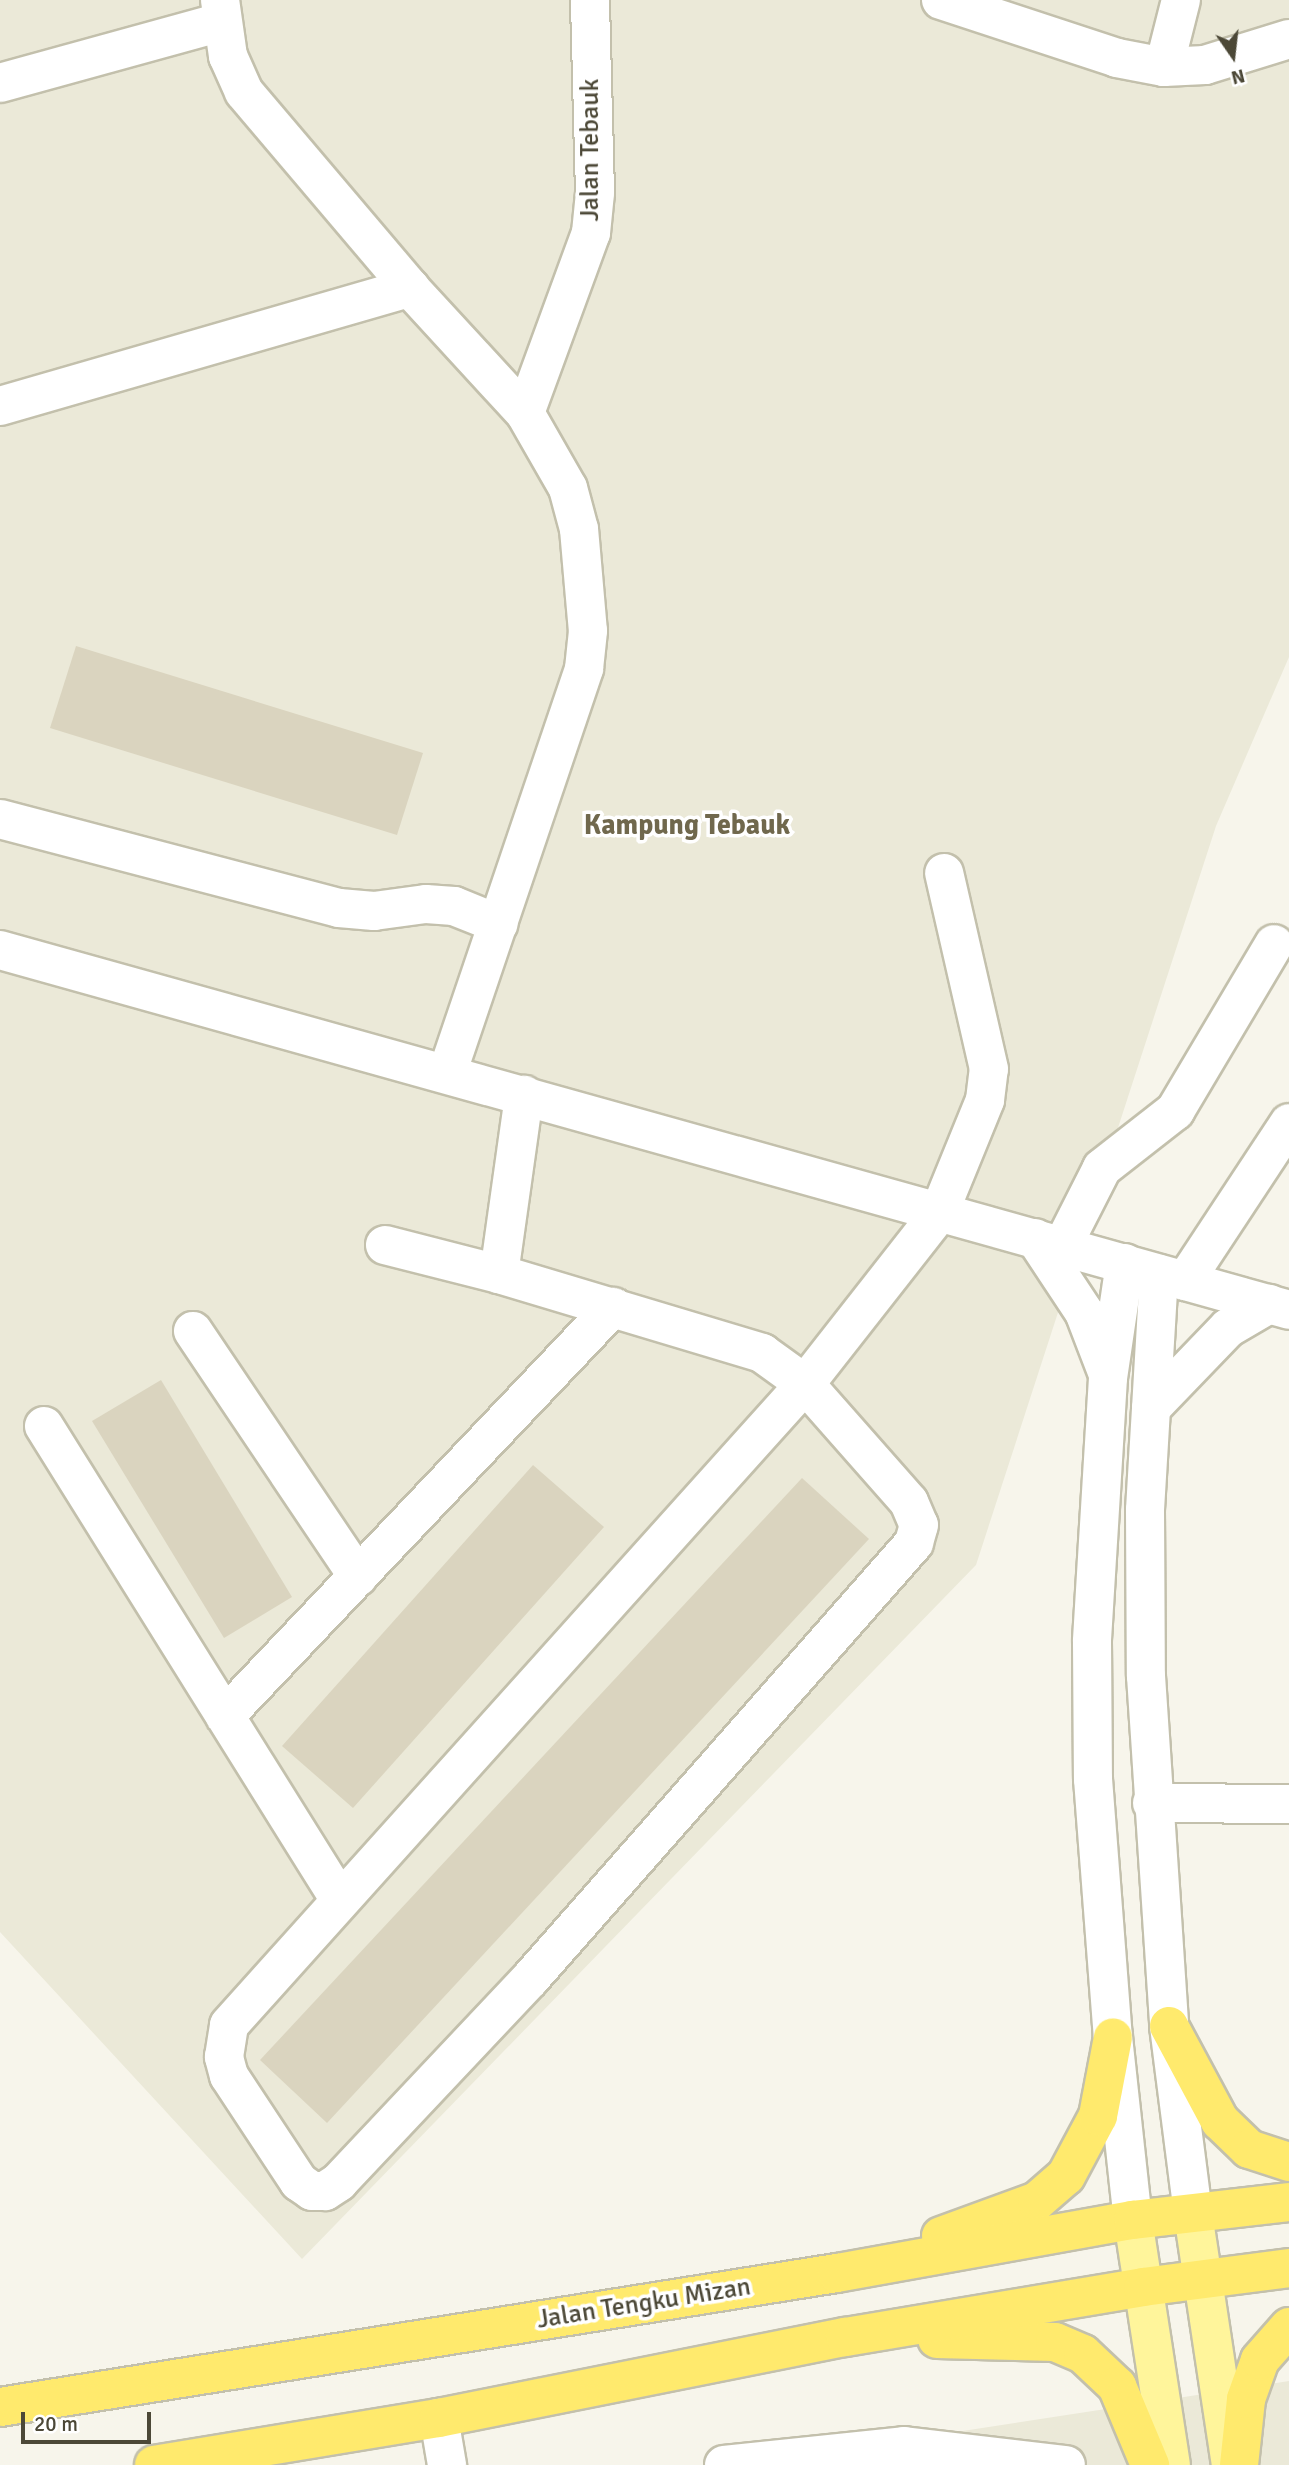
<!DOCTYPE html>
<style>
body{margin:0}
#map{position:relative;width:1289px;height:2465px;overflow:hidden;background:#f7f5eb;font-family:Signika,sans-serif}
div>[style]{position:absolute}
.residential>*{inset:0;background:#ebe9d8}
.building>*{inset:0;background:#dad4bf}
.roads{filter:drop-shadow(2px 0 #c3c0ac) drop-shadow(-2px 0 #c3c0ac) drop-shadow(0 2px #c3c0ac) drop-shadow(0 -2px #c3c0ac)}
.minor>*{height:38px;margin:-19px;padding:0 19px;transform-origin:19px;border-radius:19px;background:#fff}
.major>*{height:38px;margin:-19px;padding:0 19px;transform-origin:19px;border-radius:19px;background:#fff59b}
.highway>*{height:38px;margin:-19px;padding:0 19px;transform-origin:19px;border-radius:19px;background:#ffea6d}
span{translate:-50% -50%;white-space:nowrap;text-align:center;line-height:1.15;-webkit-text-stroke:7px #fff;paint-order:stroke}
.street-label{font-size:26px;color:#4c4837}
.neighbourhood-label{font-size:28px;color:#70684d;font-weight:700}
.north{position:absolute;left:1198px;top:21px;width:70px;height:70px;-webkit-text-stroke:5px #fff;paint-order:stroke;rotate:166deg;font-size:19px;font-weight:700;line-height:28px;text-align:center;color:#4c4837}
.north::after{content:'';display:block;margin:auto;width:24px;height:32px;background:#4c4837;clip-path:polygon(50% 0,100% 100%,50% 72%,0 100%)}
.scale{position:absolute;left:21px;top:2412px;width:130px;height:32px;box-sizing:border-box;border:4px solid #4c4837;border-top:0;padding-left:9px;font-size:21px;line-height:24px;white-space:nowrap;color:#4c4837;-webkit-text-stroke:5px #fff;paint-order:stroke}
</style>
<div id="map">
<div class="residential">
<div style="clip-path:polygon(0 0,1289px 0,1289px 657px,1216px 826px,976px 1565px,302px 2259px,0 1932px)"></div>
<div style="clip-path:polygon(1289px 2381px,1289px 2465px,741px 2465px)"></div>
</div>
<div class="building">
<div style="clip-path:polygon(76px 646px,423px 753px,397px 835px,50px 728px)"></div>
<div style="clip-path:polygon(161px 1380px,292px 1597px,224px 1638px,92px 1421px)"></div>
<div style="clip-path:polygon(533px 1465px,604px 1527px,353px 1808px,282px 1746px)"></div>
<div style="clip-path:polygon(802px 1478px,869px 1539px,327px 2123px,260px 2060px)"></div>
</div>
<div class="roads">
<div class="minor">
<div style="left:220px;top:0;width:57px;rotate:81.9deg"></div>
<div style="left:228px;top:56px;width:39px;rotate:66deg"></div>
<div style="left:244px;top:92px;width:257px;rotate:49.7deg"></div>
<div style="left:941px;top:0;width:185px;rotate:18.2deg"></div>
<div style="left:1117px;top:58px;width:48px;rotate:10.8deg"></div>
<div style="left:1164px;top:67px;width:41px;rotate:-2.8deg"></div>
<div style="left:1205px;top:65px;width:88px;rotate:-17.2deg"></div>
<div style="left:1164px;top:67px;width:69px;rotate:-75.8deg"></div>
<div style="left:0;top:83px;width:229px;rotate:-15.4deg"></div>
<div style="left:0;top:406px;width:427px;rotate:-16.1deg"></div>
<div style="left:410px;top:288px;width:170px;rotate:47.4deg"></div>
<div style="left:525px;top:413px;width:86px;rotate:60.2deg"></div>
<div style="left:568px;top:488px;width:42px;rotate:75deg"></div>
<div style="left:579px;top:529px;width:102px;rotate:85deg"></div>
<div style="left:588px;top:631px;width:38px;rotate:96deg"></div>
<div style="left:584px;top:669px;width:427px;rotate:108.7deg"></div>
<div style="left:525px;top:413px;width:192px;rotate:-69.9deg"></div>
<div style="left:591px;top:233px;width:40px;rotate:-84.3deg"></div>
<div style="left:595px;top:193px;width:193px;rotate:-91.5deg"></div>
<div style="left:0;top:819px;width:350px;rotate:14.7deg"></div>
<div style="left:339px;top:908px;width:35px;rotate:5deg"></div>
<div style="left:374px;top:911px;width:52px;rotate:-7.7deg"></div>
<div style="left:426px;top:904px;width:28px;rotate:4deg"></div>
<div style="left:454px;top:906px;width:48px;rotate:21.8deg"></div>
<div style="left:0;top:950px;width:1338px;rotate:15.6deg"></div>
<div style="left:1035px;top:1238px;width:89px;rotate:56.5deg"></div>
<div style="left:1084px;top:1312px;width:64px;rotate:69deg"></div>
<div style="left:385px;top:1245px;width:118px;rotate:14.3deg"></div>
<div style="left:499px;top:1274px;width:275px;rotate:16.7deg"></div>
<div style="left:762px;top:1353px;width:53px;rotate:35.8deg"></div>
<div style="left:805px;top:1384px;width:157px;rotate:48.6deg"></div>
<div style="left:909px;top:1502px;width:25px;rotate:67deg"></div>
<div style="left:919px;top:1525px;width:19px;rotate:106deg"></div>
<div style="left:914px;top:1543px;width:581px;rotate:131.37deg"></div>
<div style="left:530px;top:1979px;width:279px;rotate:133.3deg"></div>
<div style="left:339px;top:2182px;width:17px;rotate:147deg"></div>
<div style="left:325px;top:2191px;width:13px;rotate:180deg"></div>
<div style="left:312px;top:2191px;width:16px;rotate:-145deg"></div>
<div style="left:299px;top:2182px;width:127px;rotate:-123.4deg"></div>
<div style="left:229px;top:2076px;width:20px;rotate:-105deg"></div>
<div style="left:224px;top:2057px;width:32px;rotate:-81deg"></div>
<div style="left:229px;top:2025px;width:862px;rotate:-48.06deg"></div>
<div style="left:805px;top:1384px;width:217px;rotate:-51.9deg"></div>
<div style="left:939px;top:1213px;width:122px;rotate:-67.8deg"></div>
<div style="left:985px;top:1100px;width:31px;rotate:-83deg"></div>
<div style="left:989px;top:1069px;width:201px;rotate:-102.9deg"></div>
<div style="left:1063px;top:1245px;width:86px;rotate:-63.1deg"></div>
<div style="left:1102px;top:1168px;width:93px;rotate:-38deg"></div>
<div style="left:1175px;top:1111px;width:194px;rotate:-59.3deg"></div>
<div style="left:1125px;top:1263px;width:116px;rotate:98.4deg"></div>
<div style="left:1108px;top:1378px;width:264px;rotate:93.5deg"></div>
<div style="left:1092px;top:1642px;width:137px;rotate:89.6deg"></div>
<div style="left:1093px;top:1779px;width:259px;rotate:85.6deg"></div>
<div style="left:1113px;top:2037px;width:184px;rotate:83.8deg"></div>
<div style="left:499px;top:1274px;width:181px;rotate:-82deg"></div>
<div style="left:1159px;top:1274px;width:236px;rotate:93.4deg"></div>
<div style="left:1145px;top:1510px;width:166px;rotate:89.7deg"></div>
<div style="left:1146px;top:1676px;width:351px;rotate:86.2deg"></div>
<div style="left:1169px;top:2026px;width:190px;rotate:82.7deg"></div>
<div style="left:1185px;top:1281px;width:189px;rotate:-56.6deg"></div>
<div style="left:193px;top:1331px;width:296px;rotate:56.1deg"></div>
<div style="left:1151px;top:1408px;width:111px;rotate:-46.1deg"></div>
<div style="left:1228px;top:1328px;width:48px;rotate:-30.3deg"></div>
<div style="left:44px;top:1426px;width:559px;rotate:58.02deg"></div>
<div style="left:225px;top:1716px;width:564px;rotate:-46.51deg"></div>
<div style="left:1152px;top:1803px;width:137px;rotate:0.4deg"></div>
<div style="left:439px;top:2418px;width:48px;rotate:80.3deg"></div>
<div style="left:724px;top:2465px;width:181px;rotate:-6deg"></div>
<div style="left:904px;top:2446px;width:163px;rotate:6.7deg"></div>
</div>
<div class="major">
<div style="left:1193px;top:2214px;width:254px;rotate:81.4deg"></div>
<div style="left:1133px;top:2220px;width:248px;rotate:81.2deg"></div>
</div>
<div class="highway">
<div style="left:1169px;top:2026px;width:108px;rotate:61.8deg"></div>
<div style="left:1220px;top:2121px;width:40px;rotate:44deg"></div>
<div style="left:1249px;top:2149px;width:42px;rotate:18deg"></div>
<div style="left:941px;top:2236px;width:102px;rotate:-20deg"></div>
<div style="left:1037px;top:2201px;width:38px;rotate:-41deg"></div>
<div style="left:1066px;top:2176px;width:68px;rotate:-61.9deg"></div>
<div style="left:1098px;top:2116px;width:80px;rotate:-79.2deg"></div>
<div style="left:937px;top:2339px;width:118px;rotate:1.5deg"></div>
<div style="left:1055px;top:2342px;width:30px;rotate:23deg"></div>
<div style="left:1083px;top:2354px;width:47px;rotate:43.3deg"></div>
<div style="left:1117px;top:2386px;width:86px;rotate:67.3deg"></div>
<div style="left:0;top:2407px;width:848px;rotate:-9.1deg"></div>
<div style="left:837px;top:2273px;width:301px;rotate:-10.2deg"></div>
<div style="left:1133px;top:2220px;width:157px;rotate:-6.6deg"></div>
<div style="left:154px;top:2465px;width:289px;rotate:-9.4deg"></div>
<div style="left:439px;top:2418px;width:414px;rotate:-11.3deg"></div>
<div style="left:845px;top:2337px;width:302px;rotate:-9.5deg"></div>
<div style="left:1143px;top:2287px;width:147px;rotate:-7.4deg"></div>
<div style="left:1239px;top:2465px;width:66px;rotate:-83.9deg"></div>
<div style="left:1246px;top:2399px;width:41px;rotate:-70.3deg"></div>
<div style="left:1260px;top:2360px;width:44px;rotate:-48.7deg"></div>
</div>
</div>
<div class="street-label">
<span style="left:591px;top:150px;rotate:-90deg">Jalan Tebauk</span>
<span style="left:644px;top:2304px;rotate:-9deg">Jalan Tengku Mizan</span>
</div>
<div class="neighbourhood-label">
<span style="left:687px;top:825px">Kampung Tebauk</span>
</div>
<div class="north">N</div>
<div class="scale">20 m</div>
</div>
